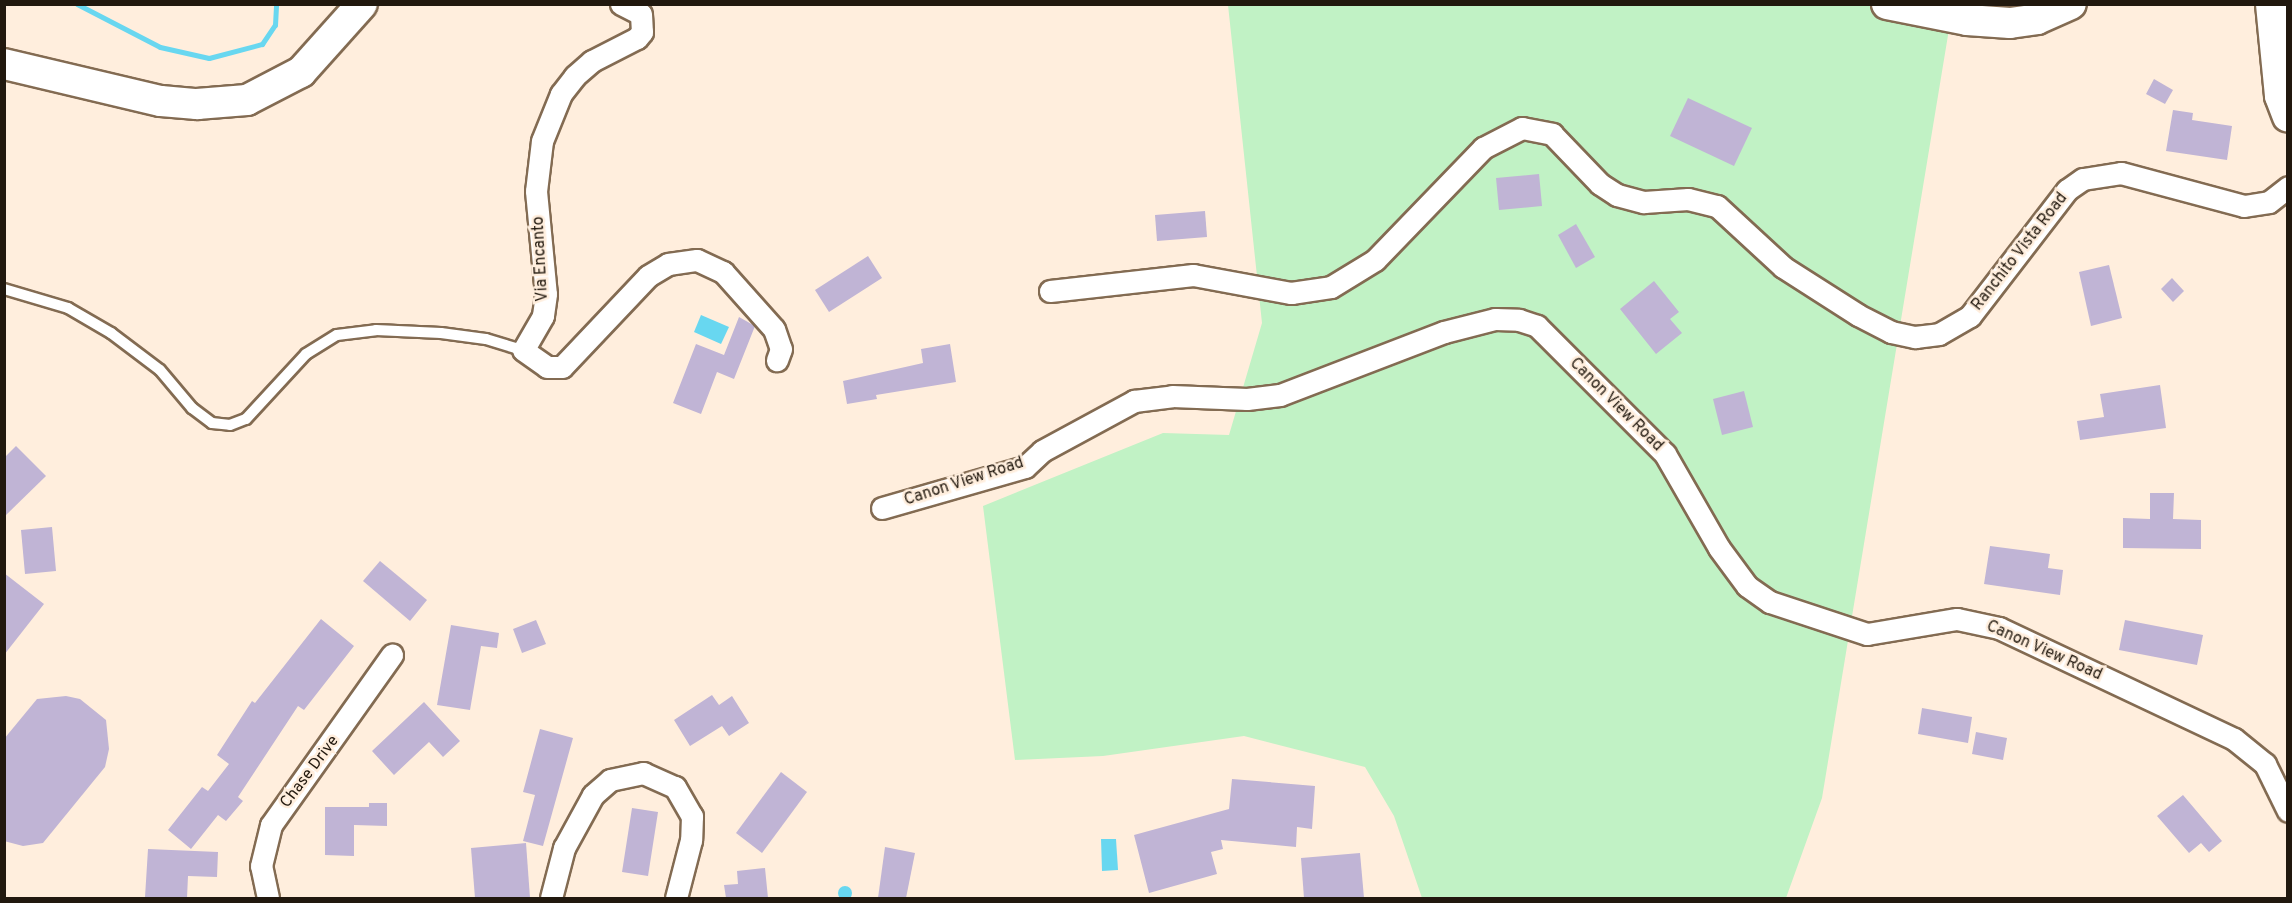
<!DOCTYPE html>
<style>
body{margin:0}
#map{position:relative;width:2292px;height:903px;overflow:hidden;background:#fed;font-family:Overpass,sans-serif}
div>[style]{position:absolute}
.green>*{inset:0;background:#c1f2c5}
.water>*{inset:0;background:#68d7f0}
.round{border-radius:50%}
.stream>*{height:5px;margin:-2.5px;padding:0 2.5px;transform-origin:2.5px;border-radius:2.5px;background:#68d7f0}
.building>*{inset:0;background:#c0b4d5}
.roads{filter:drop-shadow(2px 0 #836b52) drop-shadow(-2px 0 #836b52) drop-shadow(0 2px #836b52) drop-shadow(0 -2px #836b52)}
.lane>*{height:10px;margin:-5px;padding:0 5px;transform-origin:5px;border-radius:5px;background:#fff}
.street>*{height:21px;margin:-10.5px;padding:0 10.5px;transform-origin:10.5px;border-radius:10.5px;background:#fff}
.secondary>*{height:30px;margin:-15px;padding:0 15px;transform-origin:15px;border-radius:15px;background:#fff}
span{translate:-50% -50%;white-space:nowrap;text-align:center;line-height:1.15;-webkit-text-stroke:5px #fed;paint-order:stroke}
.street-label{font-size:16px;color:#21180e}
.frame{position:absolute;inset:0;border:6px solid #21180e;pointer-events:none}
</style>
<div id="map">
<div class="green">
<div style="clip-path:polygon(1228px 5px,1953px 5px,1822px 798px,1786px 898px,1422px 898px,1394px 816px,1365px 767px,1244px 736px,1103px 756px,1015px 760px,983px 506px,1163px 433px,1229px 435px,1262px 323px)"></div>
</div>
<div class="water">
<div style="clip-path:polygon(701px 315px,729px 327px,721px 344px,694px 332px)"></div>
<div style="clip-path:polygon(1101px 839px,1116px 839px,1118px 870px,1102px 871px)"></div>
<div class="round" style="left:838px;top:886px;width:14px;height:14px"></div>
</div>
<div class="stream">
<div style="left:77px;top:4px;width:93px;rotate:27.4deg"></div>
<div style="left:160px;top:47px;width:50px;rotate:12.7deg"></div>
<div style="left:209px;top:58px;width:55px;rotate:-14.8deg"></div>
<div style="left:262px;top:44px;width:23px;rotate:-56deg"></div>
<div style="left:275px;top:25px;width:21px;rotate:-87deg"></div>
</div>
<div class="building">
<div style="clip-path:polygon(2154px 79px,2173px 90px,2165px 104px,2146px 94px)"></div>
<div style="clip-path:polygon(1688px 98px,1752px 128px,1734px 166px,1670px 136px)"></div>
<div style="clip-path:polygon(2173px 110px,2193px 113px,2192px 120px,2232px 126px,2227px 160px,2166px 151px)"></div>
<div style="clip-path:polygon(1539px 174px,1542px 206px,1499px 210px,1496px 178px)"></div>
<div style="clip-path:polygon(1205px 211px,1207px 237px,1157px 241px,1155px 215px)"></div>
<div style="clip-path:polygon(1576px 224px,1595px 257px,1576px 268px,1558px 235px)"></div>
<div style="clip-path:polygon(868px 256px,882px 278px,829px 312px,815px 290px)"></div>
<div style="clip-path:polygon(2109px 265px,2122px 318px,2091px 326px,2079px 272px)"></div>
<div style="clip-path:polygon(2172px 278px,2184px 291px,2173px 302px,2161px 289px)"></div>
<div style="clip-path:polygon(1654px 281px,1679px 312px,1670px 319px,1682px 333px,1656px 354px,1620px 309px)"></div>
<div style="clip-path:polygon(739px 317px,755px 326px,734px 379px,717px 372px,701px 414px,673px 403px,696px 344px,724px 355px)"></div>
<div style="clip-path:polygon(950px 344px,956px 382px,876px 395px,877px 399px,847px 404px,843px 381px,923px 363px,921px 349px)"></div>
<div style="clip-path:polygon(2160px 385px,2166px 428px,2080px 440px,2077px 421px,2104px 417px,2100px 394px)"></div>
<div style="clip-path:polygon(1744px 391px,1753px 427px,1722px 435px,1713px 399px)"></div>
<div style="clip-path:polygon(16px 446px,46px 476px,4px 517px,4px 458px)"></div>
<div style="clip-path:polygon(2150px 493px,2174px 493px,2173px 519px,2201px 520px,2201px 549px,2123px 548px,2123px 518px,2150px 519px)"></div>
<div style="clip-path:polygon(52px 527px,56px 571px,25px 574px,21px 530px)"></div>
<div style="clip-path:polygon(1990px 546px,2050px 554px,2048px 568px,2063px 570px,2060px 595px,1984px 584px)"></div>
<div style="clip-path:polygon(380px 561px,427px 600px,410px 621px,363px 581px)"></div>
<div style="clip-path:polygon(4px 573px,44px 604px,4px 655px)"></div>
<div style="clip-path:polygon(321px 619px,354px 646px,304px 710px,298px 706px,238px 797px,243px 801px,226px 821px,218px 815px,191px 849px,168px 830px,202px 787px,208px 791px,229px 764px,217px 755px,252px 701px,255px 703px)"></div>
<div style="clip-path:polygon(536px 620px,546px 644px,522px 653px,513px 629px)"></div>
<div style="clip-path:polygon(2125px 620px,2203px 635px,2197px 665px,2119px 650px)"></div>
<div style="clip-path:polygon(451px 625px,499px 633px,497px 648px,481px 646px,470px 710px,437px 705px)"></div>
<div style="clip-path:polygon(712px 695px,719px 705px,732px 696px,749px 723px,729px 736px,722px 726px,690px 746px,674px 720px)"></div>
<div style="clip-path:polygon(66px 696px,80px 699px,106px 720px,109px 749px,105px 767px,43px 843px,23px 846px,4px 841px,4px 739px,37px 699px)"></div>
<div style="clip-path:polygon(424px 702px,460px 741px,443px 757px,429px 742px,394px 775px,372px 751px)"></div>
<div style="clip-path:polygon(1922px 708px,1972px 717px,1968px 743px,1918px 734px)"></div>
<div style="clip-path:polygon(540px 729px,573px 738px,543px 846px,523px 841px,535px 795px,523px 792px)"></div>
<div style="clip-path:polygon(1976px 732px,2007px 738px,2003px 760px,1972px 754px)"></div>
<div style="clip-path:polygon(781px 772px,807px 792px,762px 853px,736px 833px)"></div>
<div style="clip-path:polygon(1232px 779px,1315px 786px,1312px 829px,1297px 827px,1296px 847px,1221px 840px,1223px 849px,1211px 852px,1217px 874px,1149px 893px,1134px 835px,1229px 809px)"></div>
<div style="clip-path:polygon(2183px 795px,2222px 841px,2209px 852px,2201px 843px,2189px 853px,2157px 816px)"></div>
<div style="clip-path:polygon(369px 803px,387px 803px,387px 826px,354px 825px,354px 856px,325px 855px,325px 807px,369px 807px)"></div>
<div style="clip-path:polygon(632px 808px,658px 812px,648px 876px,622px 872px)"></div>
<div style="clip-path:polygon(526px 843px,530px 898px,475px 898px,471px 848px)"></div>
<div style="clip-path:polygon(885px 847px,915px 853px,906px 898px,878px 898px)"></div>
<div style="clip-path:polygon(148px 849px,218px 852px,217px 877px,188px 876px,187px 898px,145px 897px)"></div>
<div style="clip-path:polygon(1360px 853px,1364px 898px,1304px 898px,1301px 858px)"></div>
<div style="clip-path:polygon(765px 868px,768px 898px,726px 898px,724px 885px,738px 884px,737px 871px)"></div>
</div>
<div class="roads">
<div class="lane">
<div style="left:4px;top:289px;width:67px;rotate:16.5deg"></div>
<div style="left:68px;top:308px;width:50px;rotate:30.2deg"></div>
<div style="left:111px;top:333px;width:61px;rotate:37.1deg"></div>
<div style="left:160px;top:370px;width:50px;rotate:49.9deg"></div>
<div style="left:192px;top:408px;width:25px;rotate:37deg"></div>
<div style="left:212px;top:423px;width:18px;rotate:6deg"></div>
<div style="left:230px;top:425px;width:17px;rotate:-21deg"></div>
<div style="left:246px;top:419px;width:88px;rotate:-47.3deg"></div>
<div style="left:306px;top:354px;width:36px;rotate:-32deg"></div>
<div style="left:337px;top:335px;width:39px;rotate:-7deg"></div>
<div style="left:376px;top:330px;width:65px;rotate:2.6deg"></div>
<div style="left:441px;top:333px;width:45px;rotate:7.6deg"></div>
<div style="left:486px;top:339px;width:39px;rotate:17deg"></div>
</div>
<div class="street">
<div style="left:621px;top:4px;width:22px;rotate:27deg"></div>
<div style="left:641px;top:14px;width:18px;rotate:87deg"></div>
<div style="left:642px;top:32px;width:8px;rotate:130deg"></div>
<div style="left:637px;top:38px;width:51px;rotate:152.9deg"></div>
<div style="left:592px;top:61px;width:23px;rotate:139deg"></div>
<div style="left:575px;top:76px;width:23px;rotate:128deg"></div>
<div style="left:561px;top:94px;width:51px;rotate:112deg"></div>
<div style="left:542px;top:141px;width:50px;rotate:96.8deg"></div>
<div style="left:536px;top:191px;width:103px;rotate:84.5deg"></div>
<div style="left:546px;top:294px;width:22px;rotate:98deg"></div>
<div style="left:543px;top:316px;width:39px;rotate:120deg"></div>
<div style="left:523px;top:350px;width:29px;rotate:35deg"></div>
<div style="left:547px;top:367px;width:15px"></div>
<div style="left:562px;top:367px;width:125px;rotate:-46.6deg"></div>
<div style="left:648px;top:276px;width:23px;rotate:-31deg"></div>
<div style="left:668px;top:264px;width:29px;rotate:-8deg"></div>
<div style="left:697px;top:260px;width:29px;rotate:25deg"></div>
<div style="left:723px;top:272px;width:76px;rotate:48.2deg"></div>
<div style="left:774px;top:329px;width:21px;rotate:71deg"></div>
<div style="left:781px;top:349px;width:12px;rotate:110deg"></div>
<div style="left:1050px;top:291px;width:144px;rotate:-6.4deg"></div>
<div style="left:1193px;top:275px;width:100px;rotate:10.4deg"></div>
<div style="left:1291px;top:293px;width:40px;rotate:-8.5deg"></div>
<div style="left:1331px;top:287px;width:52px;rotate:-31.5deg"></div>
<div style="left:1375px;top:260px;width:156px;rotate:-46deg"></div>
<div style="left:1483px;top:148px;width:44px;rotate:-27.1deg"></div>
<div style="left:1522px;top:128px;width:31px;rotate:11deg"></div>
<div style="left:1552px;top:134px;width:69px;rotate:46.2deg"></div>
<div style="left:1600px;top:184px;width:20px;rotate:33deg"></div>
<div style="left:1617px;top:195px;width:28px;rotate:15deg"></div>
<div style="left:1644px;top:202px;width:44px;rotate:-3.9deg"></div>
<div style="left:1688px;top:199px;width:30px;rotate:14deg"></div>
<div style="left:1717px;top:206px;width:90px;rotate:42.7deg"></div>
<div style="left:1783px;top:267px;width:89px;rotate:32.6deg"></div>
<div style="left:1858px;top:315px;width:37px;rotate:27deg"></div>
<div style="left:1891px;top:332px;width:25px;rotate:12deg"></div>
<div style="left:1915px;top:337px;width:24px;rotate:-7deg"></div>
<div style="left:1939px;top:334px;width:36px;rotate:-30deg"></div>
<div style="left:1970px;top:316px;width:159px;rotate:-52.4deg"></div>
<div style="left:2067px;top:190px;width:19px;rotate:-35deg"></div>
<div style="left:2083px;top:179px;width:38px;rotate:-9deg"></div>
<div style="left:2121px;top:173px;width:127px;rotate:15deg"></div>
<div style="left:2244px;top:206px;width:25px;rotate:-9deg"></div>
<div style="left:2269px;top:202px;width:24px;rotate:-38deg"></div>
<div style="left:882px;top:508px;width:149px;rotate:-16deg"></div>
<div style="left:1025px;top:467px;width:23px;rotate:-43deg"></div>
<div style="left:1042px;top:451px;width:105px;rotate:-28.5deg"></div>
<div style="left:1134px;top:401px;width:38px;rotate:-7deg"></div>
<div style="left:1172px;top:396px;width:75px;rotate:2.3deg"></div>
<div style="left:1247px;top:399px;width:33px;rotate:-7deg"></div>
<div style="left:1280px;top:395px;width:176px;rotate:-21deg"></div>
<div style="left:1444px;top:332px;width:53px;rotate:-14.3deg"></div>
<div style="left:1495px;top:319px;width:24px;rotate:2deg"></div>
<div style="left:1519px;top:320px;width:19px;rotate:18deg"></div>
<div style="left:1537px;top:326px;width:181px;rotate:45deg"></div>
<div style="left:1665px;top:454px;width:108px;rotate:60.1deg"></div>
<div style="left:1719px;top:548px;width:47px;rotate:53.6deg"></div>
<div style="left:1747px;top:586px;width:28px;rotate:35deg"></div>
<div style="left:1770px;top:602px;width:102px;rotate:18.3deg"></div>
<div style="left:1867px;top:634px;width:91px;rotate:-9.5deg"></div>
<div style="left:1957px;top:619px;width:43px;rotate:12.1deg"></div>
<div style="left:1999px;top:628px;width:260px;rotate:25.3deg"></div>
<div style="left:2234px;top:739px;width:40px;rotate:39deg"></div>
<div style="left:2265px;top:764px;width:52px;rotate:63.9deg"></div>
<div style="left:268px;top:898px;width:33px;rotate:-102deg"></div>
<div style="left:261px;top:866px;width:42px;rotate:-76.3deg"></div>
<div style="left:271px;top:825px;width:209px;rotate:-54.6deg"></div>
<div style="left:551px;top:898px;width:52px;rotate:-75.4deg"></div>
<div style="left:564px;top:848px;width:60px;rotate:-61.3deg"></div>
<div style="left:593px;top:795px;width:23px;rotate:-41deg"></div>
<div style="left:610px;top:780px;width:34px;rotate:-12deg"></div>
<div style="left:643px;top:773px;width:35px;rotate:24deg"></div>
<div style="left:675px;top:787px;width:34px;rotate:60deg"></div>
<div style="left:692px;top:816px;width:24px;rotate:92deg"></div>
<div style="left:691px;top:840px;width:60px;rotate:104.5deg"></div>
</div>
<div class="secondary">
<div style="left:1887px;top:4px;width:82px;rotate:11.3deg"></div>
<div style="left:1967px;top:20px;width:43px;rotate:4deg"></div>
<div style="left:2010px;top:23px;width:27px;rotate:-8deg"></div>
<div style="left:2037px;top:19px;width:37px;rotate:-24deg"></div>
<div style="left:2271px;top:4px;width:92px;rotate:84.4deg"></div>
<div style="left:2280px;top:96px;width:22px;rotate:69deg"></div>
<div style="left:4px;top:64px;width:161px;rotate:13.3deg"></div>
<div style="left:161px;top:101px;width:36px;rotate:5deg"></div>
<div style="left:197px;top:104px;width:50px;rotate:-4.6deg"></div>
<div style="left:247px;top:100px;width:61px;rotate:-27.4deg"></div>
<div style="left:301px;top:72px;width:91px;rotate:-48.1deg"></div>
</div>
</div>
<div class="street-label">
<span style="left:2020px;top:252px;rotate:-52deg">Ranchito Vista Road</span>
<span style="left:541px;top:259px;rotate:-93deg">Via Encanto</span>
<span style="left:1616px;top:405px;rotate:45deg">Canon View Road</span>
<span style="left:964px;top:482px;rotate:-18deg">Canon View Road</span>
<span style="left:2044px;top:651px;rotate:24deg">Canon View Road</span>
<span style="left:310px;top:772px;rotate:-53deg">Chase Drive</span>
</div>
<div class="frame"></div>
</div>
